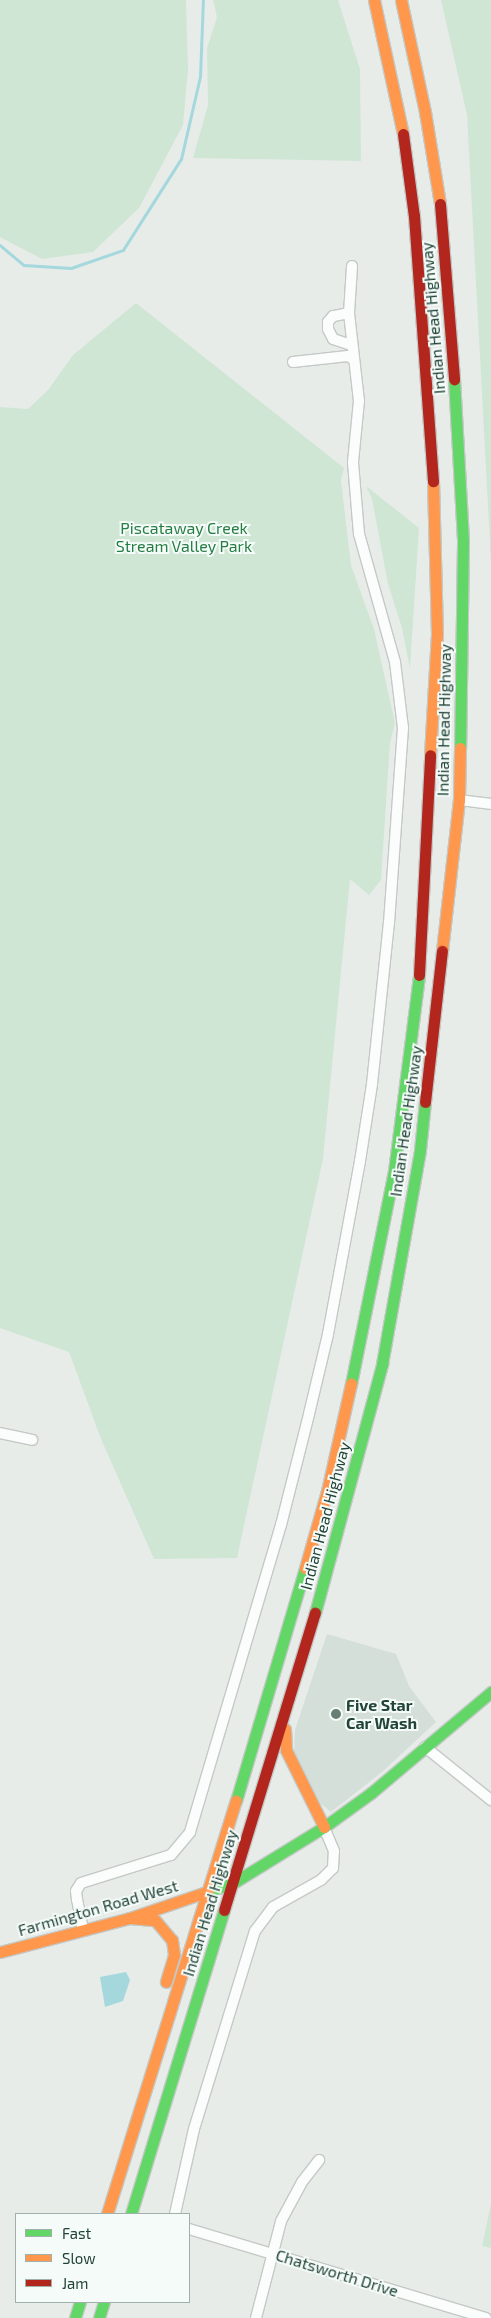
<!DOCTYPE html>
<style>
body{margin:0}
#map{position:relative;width:491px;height:2318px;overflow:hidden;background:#e7ece9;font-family:"Exo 2",sans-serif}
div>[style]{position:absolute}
.built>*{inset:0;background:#d4dfd9}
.green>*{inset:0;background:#cfe6d5}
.water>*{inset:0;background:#a4d8dd}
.stream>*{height:2.5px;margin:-1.25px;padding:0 1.25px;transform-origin:1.25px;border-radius:1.25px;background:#a4d8dd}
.roads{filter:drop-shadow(1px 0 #c4c9c6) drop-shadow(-1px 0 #c4c9c6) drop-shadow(0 1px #c4c9c6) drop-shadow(0 -1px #c4c9c6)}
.street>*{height:10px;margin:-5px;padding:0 5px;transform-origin:5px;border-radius:5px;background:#fbfcfc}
.fast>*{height:11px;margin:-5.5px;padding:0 5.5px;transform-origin:5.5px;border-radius:5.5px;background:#63d668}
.slow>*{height:11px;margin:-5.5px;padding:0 5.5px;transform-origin:5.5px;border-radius:5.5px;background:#ff974d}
.jam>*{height:11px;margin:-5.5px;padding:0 5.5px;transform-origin:5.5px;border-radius:5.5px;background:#b3261e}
.dots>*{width:14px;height:14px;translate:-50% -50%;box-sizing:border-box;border:2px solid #f5fbf8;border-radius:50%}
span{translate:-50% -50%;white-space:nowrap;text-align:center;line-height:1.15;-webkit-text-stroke:4px #f5fbf8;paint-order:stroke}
.street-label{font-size:16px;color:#214338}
.park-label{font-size:16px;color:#277e44}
.poi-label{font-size:16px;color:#214338;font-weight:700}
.left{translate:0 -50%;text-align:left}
.legend{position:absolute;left:15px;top:2213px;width:175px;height:90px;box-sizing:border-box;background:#f5fbf8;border:1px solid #a0b1ab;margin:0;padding:6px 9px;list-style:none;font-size:15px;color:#214338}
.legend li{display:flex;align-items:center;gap:10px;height:25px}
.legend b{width:25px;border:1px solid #a0b1ab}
</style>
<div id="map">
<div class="built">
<div style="clip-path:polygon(327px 1634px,396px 1654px,409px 1686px,436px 1722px,382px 1772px,331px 1812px,320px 1803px,294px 1753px,295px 1730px)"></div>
</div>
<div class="green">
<div style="clip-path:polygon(0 0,186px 0,188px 70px,183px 125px,139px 208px,93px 252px,42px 259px,0 237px)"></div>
<div style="clip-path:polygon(213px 0,338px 0,360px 69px,361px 161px,193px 158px,208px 105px,207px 48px,217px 17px)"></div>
<div style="clip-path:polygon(441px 0,491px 0,491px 562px,467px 115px)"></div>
<div style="clip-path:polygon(136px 303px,344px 468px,341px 480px,351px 565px,374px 629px,395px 723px,390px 743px,381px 880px,369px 895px,350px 879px,323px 1159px,237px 1558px,154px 1559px,101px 1439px,69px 1352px,0 1328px,0 407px,28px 409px,48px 390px,73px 355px)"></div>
<div style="clip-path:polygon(366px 486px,419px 528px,410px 669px,402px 628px,388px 584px,372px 499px)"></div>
<div style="clip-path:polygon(491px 2204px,491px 2248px,482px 2246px)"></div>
</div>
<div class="water">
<div style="clip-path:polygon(126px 1972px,130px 1980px,123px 2001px,105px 2007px,100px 1977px)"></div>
</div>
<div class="stream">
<div style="left:0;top:245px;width:31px;rotate:40deg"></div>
<div style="left:24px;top:265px;width:47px;rotate:3.7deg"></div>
<div style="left:71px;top:268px;width:55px;rotate:-19.1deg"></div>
<div style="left:123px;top:250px;width:108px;rotate:-57.5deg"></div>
<div style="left:181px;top:159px;width:84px;rotate:-77deg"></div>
<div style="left:200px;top:77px;width:77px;rotate:-87.8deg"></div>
</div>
<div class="roads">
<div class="street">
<div style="left:349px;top:313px;width:16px;rotate:169deg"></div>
<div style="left:333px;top:316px;width:8px;rotate:130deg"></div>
<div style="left:328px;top:322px;width:7px;rotate:90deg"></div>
<div style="left:328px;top:329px;width:11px;rotate:63deg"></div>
<div style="left:333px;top:339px;width:20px;rotate:18deg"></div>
<div style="left:293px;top:362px;width:55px;rotate:-6.2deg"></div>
<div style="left:348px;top:356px;width:6px;rotate:31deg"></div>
<div style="left:459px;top:800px;width:32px;rotate:7deg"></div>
<div style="left:0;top:1433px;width:33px;rotate:12deg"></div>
<div style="left:425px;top:1747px;width:85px;rotate:38.8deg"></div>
<div style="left:83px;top:1930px;width:31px;rotate:-101deg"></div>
<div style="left:77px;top:1900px;width:9px;rotate:-96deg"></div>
<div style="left:76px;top:1891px;width:9px;rotate:-58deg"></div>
<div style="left:81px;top:1883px;width:94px;rotate:-17.3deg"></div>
<div style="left:171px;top:1855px;width:30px;rotate:-50deg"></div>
<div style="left:190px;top:1832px;width:320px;rotate:-73.5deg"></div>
<div style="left:281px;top:1525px;width:114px;rotate:-75.8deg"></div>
<div style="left:309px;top:1414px;width:82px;rotate:-76.6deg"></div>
<div style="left:328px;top:1334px;width:176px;rotate:-79.5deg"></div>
<div style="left:360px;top:1161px;width:78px;rotate:-81.1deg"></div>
<div style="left:372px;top:1084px;width:162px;rotate:-84deg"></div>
<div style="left:389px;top:923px;width:196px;rotate:-85.9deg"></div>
<div style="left:403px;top:728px;width:66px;rotate:-96.9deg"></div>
<div style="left:395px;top:662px;width:133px;rotate:-105.7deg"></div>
<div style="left:359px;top:534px;width:72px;rotate:-94.8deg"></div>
<div style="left:353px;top:462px;width:61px;rotate:-84.4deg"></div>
<div style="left:359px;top:401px;width:89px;rotate:-96.5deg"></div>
<div style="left:349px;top:313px;width:47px;rotate:-86.3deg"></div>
<div style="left:175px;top:2214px;width:87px;rotate:-77.4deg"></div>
<div style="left:194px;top:2129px;width:207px;rotate:-72.9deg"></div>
<div style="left:255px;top:1931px;width:30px;rotate:-53deg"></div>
<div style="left:273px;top:1907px;width:55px;rotate:-29.4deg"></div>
<div style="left:321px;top:1880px;width:17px;rotate:-45deg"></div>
<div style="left:333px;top:1868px;width:17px;rotate:-87deg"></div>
<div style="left:334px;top:1851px;width:26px;rotate:-113deg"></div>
<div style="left:189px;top:2229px;width:310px;rotate:16.7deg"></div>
<div style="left:256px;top:2318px;width:100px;rotate:-75.5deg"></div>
<div style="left:281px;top:2221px;width:44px;rotate:-61.7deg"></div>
<div style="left:302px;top:2182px;width:28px;rotate:-52deg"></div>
</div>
<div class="fast">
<div style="left:454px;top:379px;width:163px;rotate:86.8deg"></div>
<div style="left:463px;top:542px;width:206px;rotate:90.8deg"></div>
<div style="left:351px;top:1384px;width:217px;rotate:-78.6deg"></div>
<div style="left:394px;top:1171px;width:198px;rotate:-82.7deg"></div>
<div style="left:315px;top:1613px;width:258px;rotate:-74.9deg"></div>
<div style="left:382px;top:1364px;width:217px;rotate:-79.9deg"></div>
<div style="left:420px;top:1150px;width:48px;rotate:-84.1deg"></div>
<div style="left:236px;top:1801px;width:243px;rotate:-73.5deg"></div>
<div style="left:206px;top:1892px;width:28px;rotate:-18deg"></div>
<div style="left:233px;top:1883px;width:107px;rotate:-31.6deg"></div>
<div style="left:324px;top:1827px;width:58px;rotate:-35.9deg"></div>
<div style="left:371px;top:1793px;width:157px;rotate:-40.1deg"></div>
<div style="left:131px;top:2214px;width:318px;rotate:-73deg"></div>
<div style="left:75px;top:2318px;width:17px;rotate:-73deg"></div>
<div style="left:99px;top:2318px;width:17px;rotate:-73deg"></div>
</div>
<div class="slow">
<div style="left:374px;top:0;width:137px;rotate:77.8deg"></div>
<div style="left:401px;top:0;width:115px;rotate:77.9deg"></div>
<div style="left:425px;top:112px;width:93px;rotate:80.7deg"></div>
<div style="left:430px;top:755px;width:121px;rotate:-86.7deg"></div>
<div style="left:437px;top:634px;width:153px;rotate:-91.5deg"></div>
<div style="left:442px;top:951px;width:152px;rotate:-83.6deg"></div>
<div style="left:459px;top:800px;width:52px;rotate:-88.9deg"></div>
<div style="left:305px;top:1568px;width:80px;rotate:-74.1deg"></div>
<div style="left:327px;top:1491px;width:110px;rotate:-77.4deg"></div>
<div style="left:285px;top:1729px;width:21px;rotate:87deg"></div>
<div style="left:286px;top:1750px;width:86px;rotate:63.7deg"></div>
<div style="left:130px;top:1918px;width:25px;rotate:5deg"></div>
<div style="left:155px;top:1920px;width:26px;rotate:50deg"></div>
<div style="left:172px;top:1940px;width:15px;rotate:82deg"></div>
<div style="left:174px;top:1955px;width:28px;rotate:107deg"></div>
<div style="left:0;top:1952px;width:134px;rotate:-14.7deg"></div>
<div style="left:130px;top:1918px;width:80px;rotate:-18.9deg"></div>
<div style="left:107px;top:2214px;width:433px;rotate:-72.7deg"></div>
</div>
<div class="jam">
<div style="left:403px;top:134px;width:83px;rotate:82.4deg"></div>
<div style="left:414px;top:216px;width:266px;rotate:85.9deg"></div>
<div style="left:440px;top:204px;width:176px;rotate:85.4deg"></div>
<div style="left:419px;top:975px;width:220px;rotate:-87.1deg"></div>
<div style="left:425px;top:1102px;width:152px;rotate:-83.6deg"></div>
<div style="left:224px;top:1910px;width:311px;rotate:-73deg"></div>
</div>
</div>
<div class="dots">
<div style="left:336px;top:1714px;background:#667e76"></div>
</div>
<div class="street-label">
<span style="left:433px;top:318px;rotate:-95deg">Indian Head Highway</span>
<span style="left:444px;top:720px;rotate:-89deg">Indian Head Highway</span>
<span style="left:406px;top:1121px;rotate:-82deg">Indian Head Highway</span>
<span style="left:325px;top:1516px;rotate:-75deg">Indian Head Highway</span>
<span style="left:210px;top:1903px;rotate:-73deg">Indian Head Highway</span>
<span style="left:98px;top:1908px;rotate:-16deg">Farmington Road West</span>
<span style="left:337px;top:2273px;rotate:17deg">Chatsworth Drive</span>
</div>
<div class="park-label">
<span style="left:184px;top:537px">Piscataway Creek<br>Stream Valley Park</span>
</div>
<div class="poi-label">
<span class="left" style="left:346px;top:1714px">Five Star<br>Car Wash</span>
</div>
<ul class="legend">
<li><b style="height:6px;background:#63d668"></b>Fast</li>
<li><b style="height:6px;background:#ff974d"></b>Slow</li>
<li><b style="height:6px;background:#b3261e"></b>Jam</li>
</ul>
</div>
